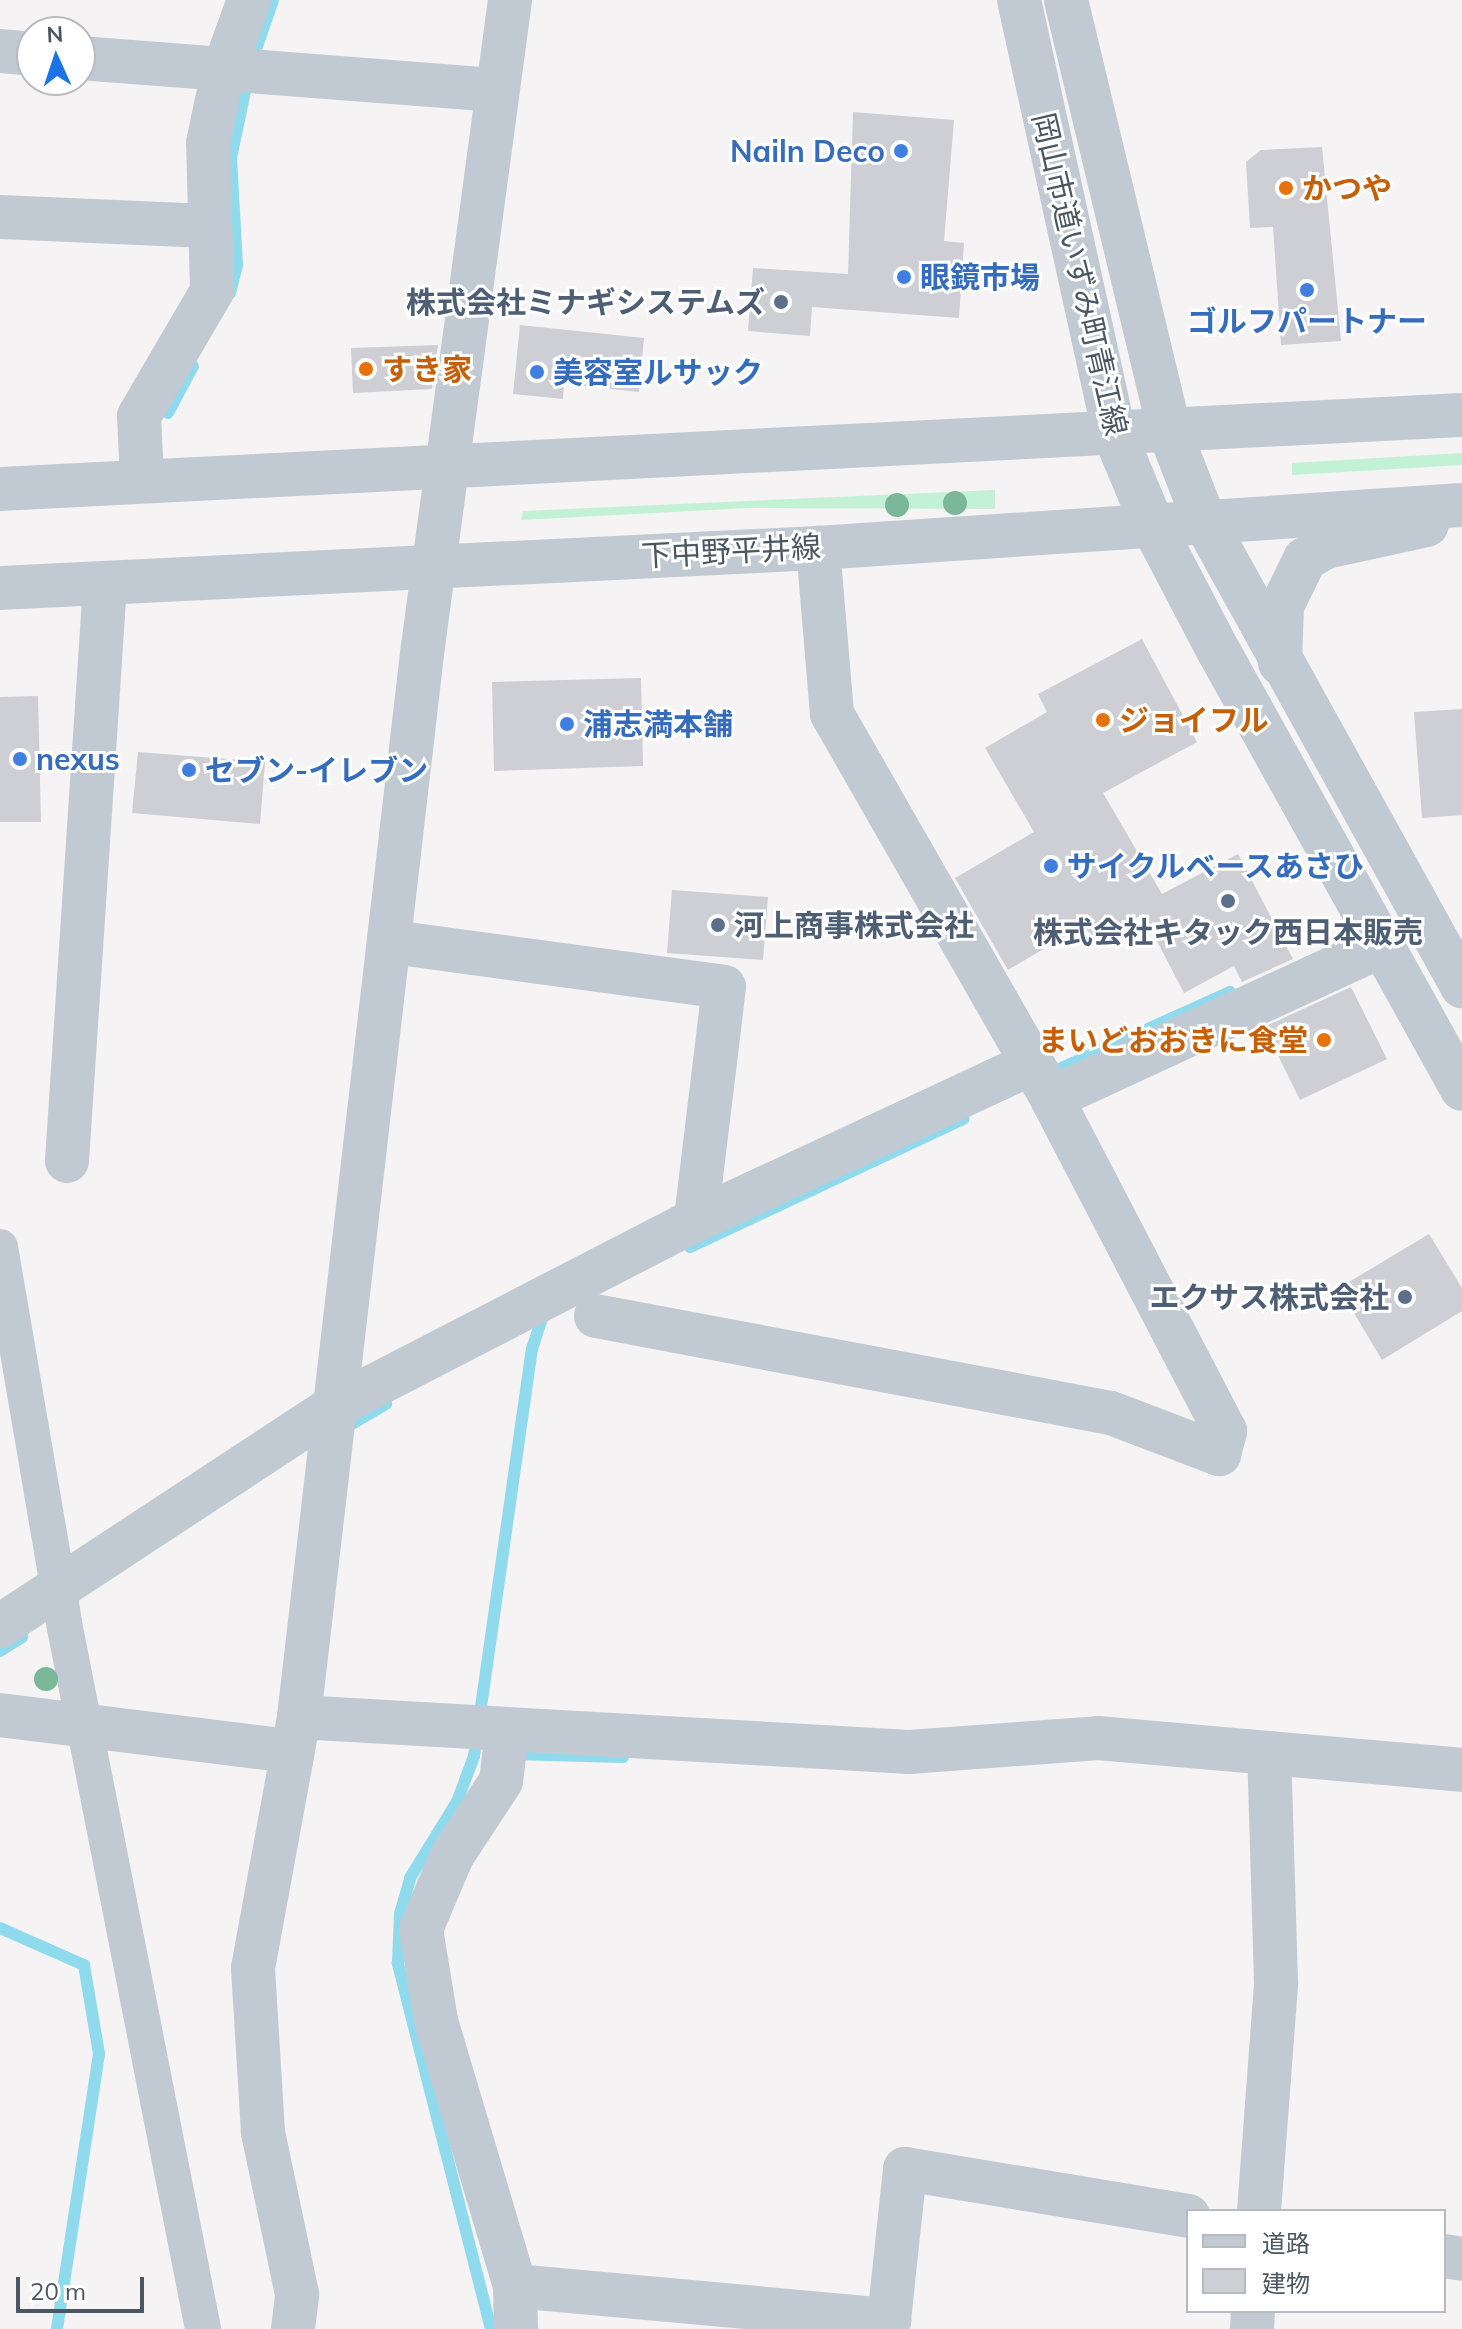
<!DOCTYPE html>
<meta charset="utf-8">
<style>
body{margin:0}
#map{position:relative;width:1462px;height:2329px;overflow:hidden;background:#f5f3f3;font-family:Mulish,"Noto Sans JP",sans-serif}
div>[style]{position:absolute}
.green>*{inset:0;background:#c3f1d5}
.stream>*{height:12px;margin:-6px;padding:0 6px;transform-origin:6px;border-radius:6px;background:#90daee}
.building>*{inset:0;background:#cdcfd5}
.pedestrian>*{height:36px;margin:-18px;padding:0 18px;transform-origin:18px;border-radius:18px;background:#c1cad2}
.minor>*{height:44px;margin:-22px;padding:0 22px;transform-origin:22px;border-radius:22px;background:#c1cad2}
.tertiary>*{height:44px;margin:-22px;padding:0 22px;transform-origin:22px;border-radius:22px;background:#c1cad2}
.trees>*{width:24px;height:24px;margin:-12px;border-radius:50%;background:#7bb799}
.dots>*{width:22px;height:22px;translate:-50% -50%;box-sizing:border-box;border:4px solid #fff;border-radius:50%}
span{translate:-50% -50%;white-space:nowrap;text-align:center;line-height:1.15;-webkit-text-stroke:6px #fff;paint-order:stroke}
.shop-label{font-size:30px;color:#366cbe;font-weight:700}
.right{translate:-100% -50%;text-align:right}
.left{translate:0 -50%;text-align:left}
.food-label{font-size:30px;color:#c56008;font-weight:700}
.street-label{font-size:30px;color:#4a5661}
.service-label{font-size:30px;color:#4e5e75;font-weight:700}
.legend{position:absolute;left:1186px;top:2209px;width:260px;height:104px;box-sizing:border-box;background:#fff;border:2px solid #b7bbc0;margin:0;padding:10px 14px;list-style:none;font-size:24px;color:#4a5661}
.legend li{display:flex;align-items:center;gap:16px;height:40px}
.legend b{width:40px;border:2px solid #b7bbc0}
.north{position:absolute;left:16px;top:16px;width:80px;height:80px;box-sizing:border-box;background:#fff;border:2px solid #b7bbc0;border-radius:50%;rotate:357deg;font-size:22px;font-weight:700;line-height:32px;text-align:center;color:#4a5661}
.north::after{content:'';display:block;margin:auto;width:28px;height:36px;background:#1a73e8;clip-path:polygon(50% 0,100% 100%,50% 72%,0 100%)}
.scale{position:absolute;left:16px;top:2277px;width:128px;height:36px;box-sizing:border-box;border:4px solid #4a5661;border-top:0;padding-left:10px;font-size:24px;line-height:28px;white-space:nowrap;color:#4a5661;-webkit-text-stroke:6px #fff;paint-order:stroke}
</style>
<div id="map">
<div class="green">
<div style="clip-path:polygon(1462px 453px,1462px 465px,1292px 475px,1292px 463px)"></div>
<div style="clip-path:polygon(995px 490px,995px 509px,748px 508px,521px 520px,523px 511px)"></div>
</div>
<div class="stream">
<div style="left:254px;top:55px;width:58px;rotate:-70.9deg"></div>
<div style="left:230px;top:293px;width:29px;rotate:-76deg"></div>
<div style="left:237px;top:265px;width:107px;rotate:-93.2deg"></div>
<div style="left:231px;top:158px;width:73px;rotate:-78.1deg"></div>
<div style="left:168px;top:413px;width:53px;rotate:-62deg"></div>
<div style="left:1046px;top:1075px;width:202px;rotate:-24.3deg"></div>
<div style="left:690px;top:1247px;width:302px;rotate:-25.1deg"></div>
<div style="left:343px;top:1429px;width:50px;rotate:-30.2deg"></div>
<div style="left:0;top:1651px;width:26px;rotate:-32deg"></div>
<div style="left:513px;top:1754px;width:110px;rotate:1.6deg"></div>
<div style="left:0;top:1928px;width:92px;rotate:23.8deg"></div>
<div style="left:84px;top:1965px;width:90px;rotate:80.4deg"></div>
<div style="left:99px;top:2054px;width:278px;rotate:98.7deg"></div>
<div style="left:491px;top:2329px;width:378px;rotate:-104.3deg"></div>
<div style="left:398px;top:1963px;width:49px;rotate:-87.7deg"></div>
<div style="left:400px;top:1914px;width:37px;rotate:-74deg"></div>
<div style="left:410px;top:1878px;width:89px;rotate:-58.3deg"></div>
<div style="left:457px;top:1802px;width:49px;rotate:-69.7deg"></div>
<div style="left:474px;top:1756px;width:411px;rotate:-81.9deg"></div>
<div style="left:532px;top:1349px;width:38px;rotate:-72deg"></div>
</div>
<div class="building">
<div style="clip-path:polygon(853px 112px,954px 120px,944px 241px,964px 243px,959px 318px,812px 307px,810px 336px,748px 331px,753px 268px,848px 274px)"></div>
<div style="clip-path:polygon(1322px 147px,1341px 341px,1281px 345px,1273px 227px,1250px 228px,1246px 162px,1261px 150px)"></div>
<div style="clip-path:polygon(520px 325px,644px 338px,639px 392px,564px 384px,563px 399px,513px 394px)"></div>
<div style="clip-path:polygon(438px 345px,432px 389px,353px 393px,351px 348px)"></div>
<div style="clip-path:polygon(1142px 639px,1197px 742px,1103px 793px,1162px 894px,1238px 854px,1293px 959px,1242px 982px,1234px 966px,1184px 993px,1143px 914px,1090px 945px,1079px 928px,1008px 970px,955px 878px,1034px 832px,985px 748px,1047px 712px,1038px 694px)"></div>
<div style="clip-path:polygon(641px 678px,643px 766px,494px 771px,492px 682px)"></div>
<div style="clip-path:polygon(38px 696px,41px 822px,0 822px,0 697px)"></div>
<div style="clip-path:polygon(1462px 709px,1462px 815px,1422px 818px,1414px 712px)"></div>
<div style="clip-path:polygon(138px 752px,265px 762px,260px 824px,132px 813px)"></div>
<div style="clip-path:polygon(672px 890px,768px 897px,763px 960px,667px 953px)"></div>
<div style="clip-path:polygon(1351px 987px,1387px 1059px,1300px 1100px,1264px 1027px)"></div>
<div style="clip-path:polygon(1429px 1234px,1462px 1288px,1462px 1311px,1382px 1360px,1339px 1288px)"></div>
</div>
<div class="pedestrian">
<div style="left:0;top:1247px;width:381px;rotate:80.3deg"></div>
<div style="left:64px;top:1623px;width:720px;rotate:78.86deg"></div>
</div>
<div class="minor">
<div style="left:0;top:51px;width:32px;rotate:5deg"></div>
<div style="left:80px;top:58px;width:418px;rotate:4.4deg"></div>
<div style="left:0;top:217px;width:208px;rotate:2.5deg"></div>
<div style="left:142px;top:481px;width:65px;rotate:-92.6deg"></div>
<div style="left:139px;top:416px;width:145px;rotate:-59.7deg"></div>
<div style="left:212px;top:291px;width:148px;rotate:-91.5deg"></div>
<div style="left:208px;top:143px;width:73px;rotate:-78.1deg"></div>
<div style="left:223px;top:72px;width:77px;rotate:-70.1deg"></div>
<div style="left:392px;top:942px;width:335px;rotate:7.7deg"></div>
<div style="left:724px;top:987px;width:235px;rotate:96.9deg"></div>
<div style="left:1052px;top:1098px;width:362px;rotate:-24.8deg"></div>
<div style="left:67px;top:1161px;width:578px;rotate:-86.23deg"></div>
<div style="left:596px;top:1316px;width:524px;rotate:10.67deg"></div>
<div style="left:1111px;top:1413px;width:116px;rotate:20.8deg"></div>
<div style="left:1219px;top:1454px;width:24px;rotate:-75deg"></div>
<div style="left:1225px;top:1431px;width:375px;rotate:-117.5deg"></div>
<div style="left:1052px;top:1098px;width:443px;rotate:-119.8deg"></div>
<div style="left:832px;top:714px;width:167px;rotate:-94.8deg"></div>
<div style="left:0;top:1626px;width:401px;rotate:-33.3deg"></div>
<div style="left:335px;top:1406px;width:406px;rotate:-27.3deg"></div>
<div style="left:696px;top:1220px;width:371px;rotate:-25deg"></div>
<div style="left:0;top:1715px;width:293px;rotate:7.1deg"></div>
<div style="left:299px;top:1717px;width:611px;rotate:3.28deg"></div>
<div style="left:909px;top:1752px;width:190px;rotate:-4.2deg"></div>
<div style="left:1098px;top:1738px;width:365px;rotate:5deg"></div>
<div style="left:507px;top:1732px;width:49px;rotate:97deg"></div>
<div style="left:501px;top:1781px;width:90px;rotate:123.2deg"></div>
<div style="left:452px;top:1856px;width:79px;rotate:113deg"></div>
<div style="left:421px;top:1929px;width:93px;rotate:80.7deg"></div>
<div style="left:436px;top:2021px;width:277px;rotate:73.4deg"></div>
<div style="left:515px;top:2286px;width:376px;rotate:5.2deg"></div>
<div style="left:1259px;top:2211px;width:229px;rotate:-85.7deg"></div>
<div style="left:1276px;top:1983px;width:230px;rotate:-91.7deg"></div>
<div style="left:1444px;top:2256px;width:18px;rotate:9deg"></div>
<div style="left:515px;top:2286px;width:43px;rotate:88.7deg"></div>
<div style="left:293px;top:2329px;width:35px;rotate:-83deg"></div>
<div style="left:297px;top:2294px;width:166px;rotate:-101.9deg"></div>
<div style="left:263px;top:2132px;width:164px;rotate:-93.5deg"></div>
<div style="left:253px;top:1968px;width:255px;rotate:-79.6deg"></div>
<div style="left:299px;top:1717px;width:1078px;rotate:-83.4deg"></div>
<div style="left:423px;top:646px;width:652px;rotate:-82.33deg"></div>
<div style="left:888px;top:2329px;width:161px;rotate:-83.9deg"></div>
<div style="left:905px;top:2169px;width:287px;rotate:9.4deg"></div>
<div style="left:1252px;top:2329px;width:18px;rotate:-87deg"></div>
</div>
<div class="tertiary">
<div style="left:1019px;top:0;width:443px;rotate:77.6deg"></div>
<div style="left:1114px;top:433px;width:99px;rotate:67.3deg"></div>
<div style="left:1152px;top:524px;width:142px;rotate:62.4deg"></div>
<div style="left:1218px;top:650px;width:502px;rotate:60.93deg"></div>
<div style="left:1066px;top:0;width:442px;rotate:76.5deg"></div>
<div style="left:1169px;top:430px;width:97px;rotate:68.7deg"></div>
<div style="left:1204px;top:520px;width:533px;rotate:61.03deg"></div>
<div style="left:0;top:489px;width:1464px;rotate:-2.9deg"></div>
<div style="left:0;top:588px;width:819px;rotate:-2.8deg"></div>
<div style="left:818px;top:548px;width:645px;rotate:-3.82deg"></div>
<div style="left:1280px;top:663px;width:57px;rotate:-88deg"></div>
<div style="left:1282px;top:606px;width:52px;rotate:-63.9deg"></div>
<div style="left:1305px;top:559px;width:24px;rotate:-30deg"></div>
<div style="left:1326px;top:547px;width:103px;rotate:-12.3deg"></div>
</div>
<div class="trees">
<div style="left:955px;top:503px"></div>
<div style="left:897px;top:505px"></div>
<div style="left:46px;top:1679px"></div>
</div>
<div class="dots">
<div style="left:901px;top:151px;background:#3f7fe0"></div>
<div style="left:1286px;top:188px;background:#e8710a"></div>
<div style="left:904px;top:277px;background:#3f7fe0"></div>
<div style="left:1307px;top:290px;background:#3f7fe0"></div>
<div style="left:781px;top:302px;background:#5c6f8a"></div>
<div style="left:366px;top:369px;background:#e8710a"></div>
<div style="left:537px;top:372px;background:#3f7fe0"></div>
<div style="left:1103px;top:720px;background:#e8710a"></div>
<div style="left:567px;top:724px;background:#3f7fe0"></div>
<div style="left:20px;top:759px;background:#3f7fe0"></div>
<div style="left:189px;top:770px;background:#3f7fe0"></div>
<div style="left:1051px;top:866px;background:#3f7fe0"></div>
<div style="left:1228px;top:901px;background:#5c6f8a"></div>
<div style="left:718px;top:925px;background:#5c6f8a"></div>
<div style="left:1324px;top:1040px;background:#e8710a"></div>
<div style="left:1405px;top:1297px;background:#5c6f8a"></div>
</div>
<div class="shop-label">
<span class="right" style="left:885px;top:151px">Nailn Deco</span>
<span class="left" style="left:920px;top:277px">眼鏡市場</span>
<span style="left:1307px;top:321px">ゴルフパートナー</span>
<span class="left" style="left:553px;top:372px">美容室ルサック</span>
<span class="left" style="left:583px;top:724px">浦志満本舗</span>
<span class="left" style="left:36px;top:759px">nexus</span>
<span class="left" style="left:205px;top:770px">セブン-イレブン</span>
<span class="left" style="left:1067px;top:866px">サイクルベースあさひ</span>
</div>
<div class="food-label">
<span class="left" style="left:1302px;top:188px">かつや</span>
<span class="left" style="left:382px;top:369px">すき家</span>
<span class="left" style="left:1119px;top:720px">ジョイフル</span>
<span class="right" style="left:1308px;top:1040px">まいどおおきに食堂</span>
</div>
<div class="street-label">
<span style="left:1080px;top:274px;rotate:77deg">岡山市道いずみ町青江線</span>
<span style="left:731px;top:551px;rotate:-3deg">下中野平井線</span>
</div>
<div class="service-label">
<span class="right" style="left:765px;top:302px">株式会社ミナギシステムズ</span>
<span class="left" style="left:734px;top:925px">河上商事株式会社</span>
<span style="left:1228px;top:932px">株式会社キタック西日本販売</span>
<span class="right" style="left:1389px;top:1297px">エクサス株式会社</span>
</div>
<ul class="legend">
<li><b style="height:10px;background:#c1cad2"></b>道路</li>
<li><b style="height:22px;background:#cdcfd5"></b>建物</li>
</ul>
<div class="north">N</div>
<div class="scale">20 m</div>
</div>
